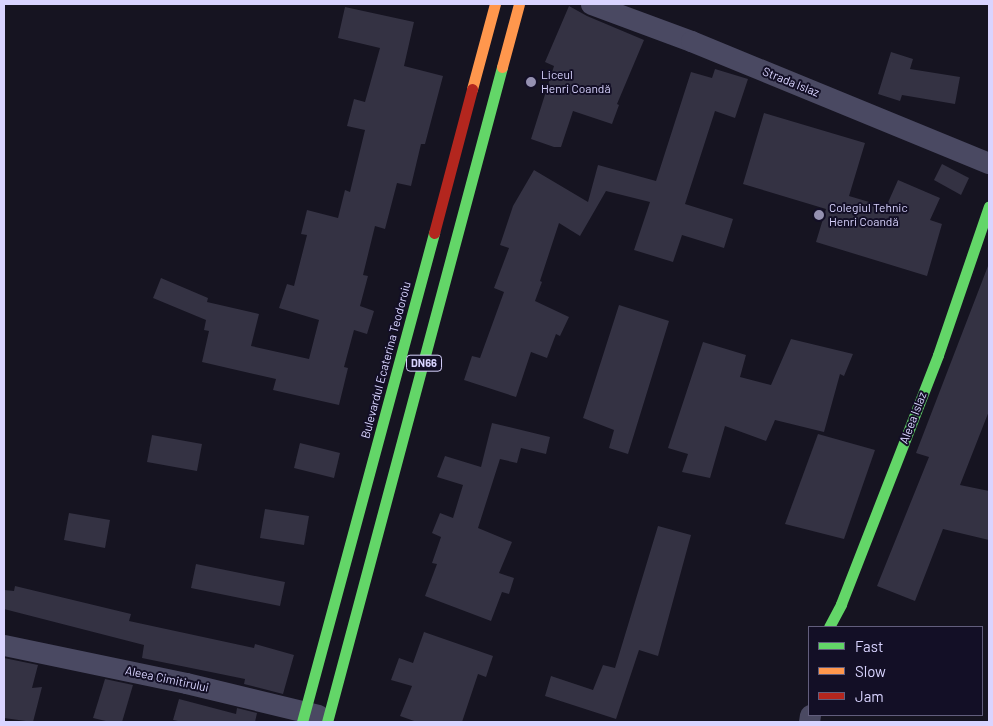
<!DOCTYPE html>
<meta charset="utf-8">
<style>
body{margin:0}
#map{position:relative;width:993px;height:726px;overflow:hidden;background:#161421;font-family:Barlow,sans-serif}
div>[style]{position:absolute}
.building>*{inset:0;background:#343243}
.street>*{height:21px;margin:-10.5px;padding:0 10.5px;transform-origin:10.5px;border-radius:10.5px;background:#4a4962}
.fast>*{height:11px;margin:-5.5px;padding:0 5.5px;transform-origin:5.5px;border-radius:5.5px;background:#63d668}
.slow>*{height:11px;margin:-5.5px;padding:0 5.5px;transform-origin:5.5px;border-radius:5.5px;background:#ff974d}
.jam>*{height:11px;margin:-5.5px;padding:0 5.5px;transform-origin:5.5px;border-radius:5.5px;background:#b3261e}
.dots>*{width:14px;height:14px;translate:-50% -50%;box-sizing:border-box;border:2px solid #130f26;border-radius:50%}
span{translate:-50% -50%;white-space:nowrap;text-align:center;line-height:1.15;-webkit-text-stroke:4px #130f26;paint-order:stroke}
.shield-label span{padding:1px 4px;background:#130f26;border:1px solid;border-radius:4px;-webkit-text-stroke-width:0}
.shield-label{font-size:11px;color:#d9d4ff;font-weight:700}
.poi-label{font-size:12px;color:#d9d4ff}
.left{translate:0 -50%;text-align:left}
.street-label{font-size:12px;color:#d9d4ff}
.frame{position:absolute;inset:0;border:5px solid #d9d4ff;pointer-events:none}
.legend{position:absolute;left:808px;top:626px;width:175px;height:90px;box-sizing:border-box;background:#130f26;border:1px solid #625e7d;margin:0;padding:6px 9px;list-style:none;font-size:15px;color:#d9d4ff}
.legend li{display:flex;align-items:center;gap:10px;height:25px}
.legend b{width:25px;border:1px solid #625e7d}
</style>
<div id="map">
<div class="building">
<div style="clip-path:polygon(569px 6px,587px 16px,644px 40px,617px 104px,619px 105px,612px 124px,573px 111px,561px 147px,554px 147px,531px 139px,554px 66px,545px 62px)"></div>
<div style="clip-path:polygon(345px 7px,414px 22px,404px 66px,443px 76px,425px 144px,421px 144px,411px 186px,397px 183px,385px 229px,375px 226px,363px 275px,368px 276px,360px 306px,374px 311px,367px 334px,354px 330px,344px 367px,348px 368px,339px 405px,273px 390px,276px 379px,202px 362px,209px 331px,204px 330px,206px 320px,153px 298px,161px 278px,208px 298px,207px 302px,259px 314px,251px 346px,309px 359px,319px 320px,279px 308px,287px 284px,294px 286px,307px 235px,301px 234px,307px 210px,338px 218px,345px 190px,350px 192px,365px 130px,347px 126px,354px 99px,365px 102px,380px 48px,338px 38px)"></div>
<div style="clip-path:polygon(891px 52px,913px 59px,910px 69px,960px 77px,955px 104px,902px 95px,900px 101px,878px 94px)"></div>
<div style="clip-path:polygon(715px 69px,748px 79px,735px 118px,715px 111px,685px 204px,733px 219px,724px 248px,682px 235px,673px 262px,634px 250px,650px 202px,606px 191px,580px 236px,559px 223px,540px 281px,542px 282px,535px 301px,569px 317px,560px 336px,556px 334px,547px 358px,531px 352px,516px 397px,464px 380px,472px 356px,480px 358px,504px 292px,494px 288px,509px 248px,500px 245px,513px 206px,534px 170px,588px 202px,598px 165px,656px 181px,691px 72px,712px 78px)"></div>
<div style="clip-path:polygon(764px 113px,865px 143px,849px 196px,886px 207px,898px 180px,940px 198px,930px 220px,942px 224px,927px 276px,816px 242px,826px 209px,743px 184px)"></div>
<div style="clip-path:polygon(942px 164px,969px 178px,961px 195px,934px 180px)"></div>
<div style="clip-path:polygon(988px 266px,989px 411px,960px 485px,989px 491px,989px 540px,943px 529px,915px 601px,877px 586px,929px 457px,916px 453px)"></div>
<div style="clip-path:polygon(619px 305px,669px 321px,628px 454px,609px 448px,614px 430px,583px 418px)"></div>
<div style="clip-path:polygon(791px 339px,853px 354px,844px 376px,840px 374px,824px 432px,775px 420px,766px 441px,725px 426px,710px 478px,682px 472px,688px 454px,668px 448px,703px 342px,746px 355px,740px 377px,771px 385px)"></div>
<div style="clip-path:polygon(492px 423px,550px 437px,546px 454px,521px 448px,517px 463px,500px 459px,478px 528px,512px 542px,499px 573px,514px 578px,509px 594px,502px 592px,491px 621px,425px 596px,437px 564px,432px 563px,441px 537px,432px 533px,440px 513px,453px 518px,463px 485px,437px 477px,445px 456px,481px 467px)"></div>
<div style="clip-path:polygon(818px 434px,875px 450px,844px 539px,785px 524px)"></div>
<div style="clip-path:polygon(152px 435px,202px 444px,197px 471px,147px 462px)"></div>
<div style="clip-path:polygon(300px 443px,340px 453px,334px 478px,294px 468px)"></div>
<div style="clip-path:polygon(265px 509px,309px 516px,304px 545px,260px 538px)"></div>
<div style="clip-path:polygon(69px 513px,110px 520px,105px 548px,64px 540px)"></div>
<div style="clip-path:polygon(658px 526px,691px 535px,658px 656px,639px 650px,616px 719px,545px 696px,551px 676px,593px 690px,603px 665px,615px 668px)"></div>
<div style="clip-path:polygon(196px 564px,285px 582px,280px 606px,191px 588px)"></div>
<div style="clip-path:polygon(15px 586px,131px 614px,129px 621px,254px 648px,255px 644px,294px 655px,283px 694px,244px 684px,245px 679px,142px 658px,144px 645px,4px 609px,4px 590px,14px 591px)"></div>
<div style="clip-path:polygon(424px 632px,493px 656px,486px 677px,478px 674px,462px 722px,417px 722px,400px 716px,412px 686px,391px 680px,399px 658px,413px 663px)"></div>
<div style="clip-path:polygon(4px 658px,38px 665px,32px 688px,42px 687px,33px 722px,4px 718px)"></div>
<div style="clip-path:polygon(105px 679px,133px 685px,122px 722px,110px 722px,93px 718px)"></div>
<div style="clip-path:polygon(179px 699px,236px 714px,237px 708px,257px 713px,255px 722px,183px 722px,173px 720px)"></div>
</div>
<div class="street">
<div style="left:591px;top:4px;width:107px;rotate:20.3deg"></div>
<div style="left:691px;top:41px;width:322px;rotate:22.3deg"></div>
<div style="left:4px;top:645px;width:186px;rotate:11.8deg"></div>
<div style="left:186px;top:683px;width:136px;rotate:13.6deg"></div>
<div style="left:809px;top:722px;width:7px;rotate:-82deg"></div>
</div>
<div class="fast">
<div style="left:829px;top:627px;width:26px;rotate:-62deg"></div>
<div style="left:841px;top:604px;width:267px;rotate:-68.7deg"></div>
<div style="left:938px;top:355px;width:157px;rotate:-71.1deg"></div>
<div style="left:302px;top:722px;width:507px;rotate:-74.89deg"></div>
<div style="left:327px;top:722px;width:678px;rotate:-75.04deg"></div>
</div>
<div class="slow">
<div style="left:502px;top:67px;width:65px;rotate:-74.9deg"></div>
<div style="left:472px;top:89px;width:88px;rotate:-74.9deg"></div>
</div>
<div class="jam">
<div style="left:434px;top:233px;width:149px;rotate:-75.2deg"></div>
</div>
<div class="dots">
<div style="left:531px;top:82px;background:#9591b1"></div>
<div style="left:819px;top:215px;background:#9591b1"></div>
</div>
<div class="shield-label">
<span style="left:424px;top:363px">DN66</span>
</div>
<div class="poi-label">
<span class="left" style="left:541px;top:82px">Liceul<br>Henri Coandă</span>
<span class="left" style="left:829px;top:215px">Colegiul Tehnic<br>Henri Coandă</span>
</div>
<div class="street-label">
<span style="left:791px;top:82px;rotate:22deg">Strada Islaz</span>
<span style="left:386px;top:360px;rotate:-75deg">Bulevardul Ecaterina Teodoroiu</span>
<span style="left:913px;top:418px;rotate:-69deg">Aleea Islaz</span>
<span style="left:167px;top:679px;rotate:12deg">Aleea Cimitirului</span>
</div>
<div class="frame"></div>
<ul class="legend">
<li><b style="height:6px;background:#63d668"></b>Fast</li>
<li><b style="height:6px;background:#ff974d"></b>Slow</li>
<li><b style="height:6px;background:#b3261e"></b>Jam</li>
</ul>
</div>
